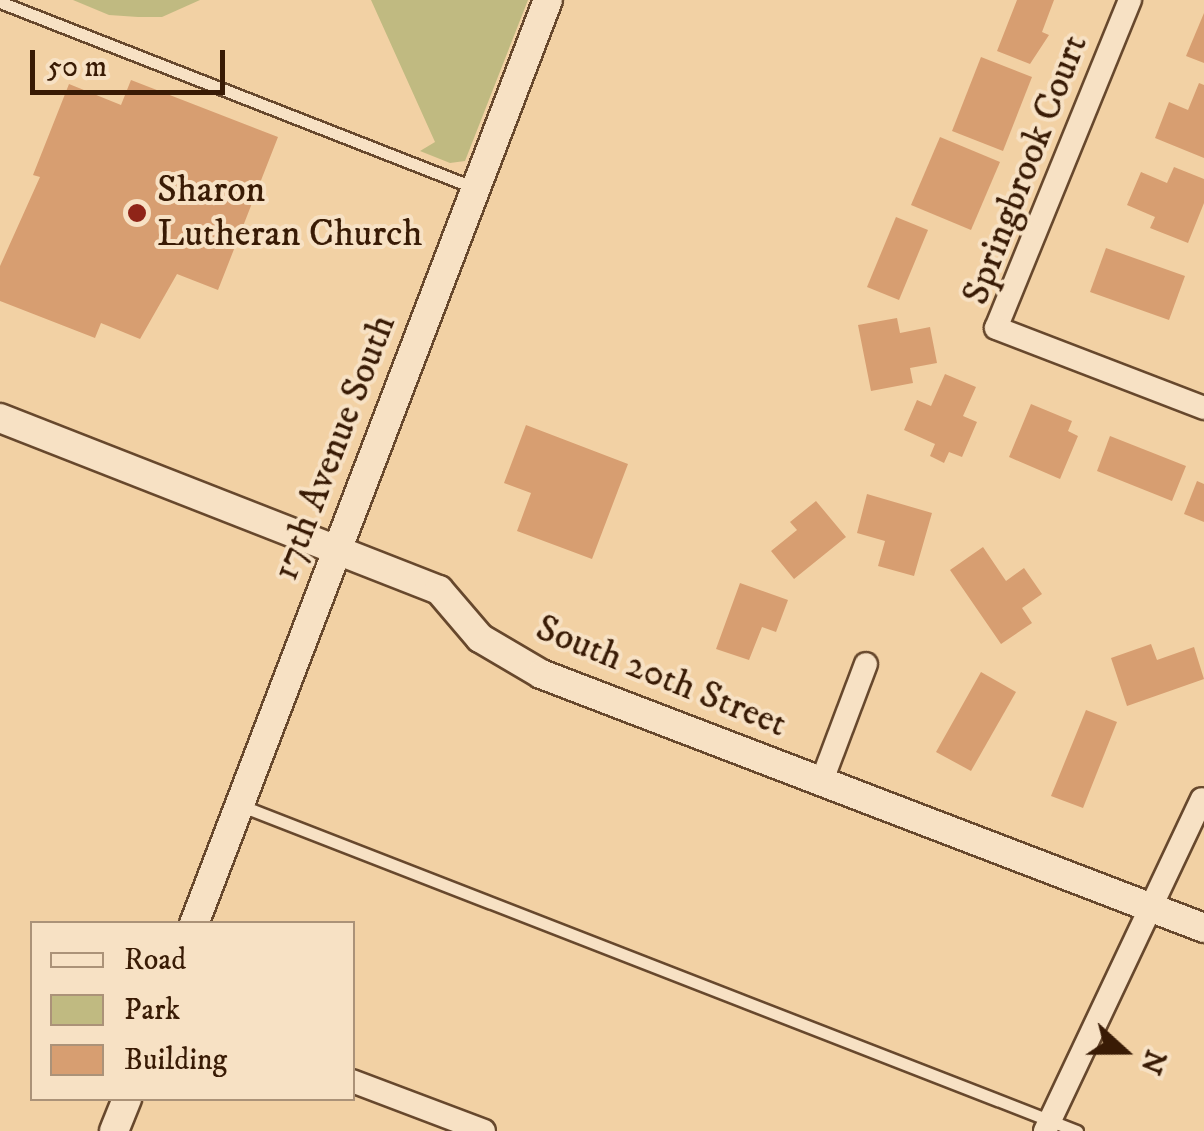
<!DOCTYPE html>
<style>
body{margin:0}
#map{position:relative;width:1204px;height:1131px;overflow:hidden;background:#f2d1a4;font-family:"IM FELL DW Pica",serif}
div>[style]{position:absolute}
.green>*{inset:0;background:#c0ba81}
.building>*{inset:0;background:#d79e71}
.roads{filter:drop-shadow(2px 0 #67482d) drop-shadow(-2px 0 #67482d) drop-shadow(0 2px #67482d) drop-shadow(0 -2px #67482d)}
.service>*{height:11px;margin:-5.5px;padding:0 5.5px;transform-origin:5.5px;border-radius:5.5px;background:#f7e1c4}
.minor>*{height:22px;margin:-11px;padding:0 11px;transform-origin:11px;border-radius:11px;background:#f7e1c4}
.tertiary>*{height:28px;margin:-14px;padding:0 14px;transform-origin:14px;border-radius:14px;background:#f7e1c4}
.dots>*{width:28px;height:28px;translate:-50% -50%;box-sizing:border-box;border:5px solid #f7e1c4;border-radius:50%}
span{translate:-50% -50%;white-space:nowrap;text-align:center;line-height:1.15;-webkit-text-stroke:8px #f7e1c4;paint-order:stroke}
.street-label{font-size:38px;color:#391b05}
.poi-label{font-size:38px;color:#391b05}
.left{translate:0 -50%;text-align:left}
.legend{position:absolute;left:30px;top:921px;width:325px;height:180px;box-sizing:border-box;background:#f7e1c4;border:2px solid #ab9278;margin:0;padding:12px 18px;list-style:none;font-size:30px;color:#391b05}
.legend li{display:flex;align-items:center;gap:20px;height:50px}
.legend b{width:50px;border:2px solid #ab9278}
.north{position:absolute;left:1074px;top:1001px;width:100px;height:100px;-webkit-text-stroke:8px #f7e1c4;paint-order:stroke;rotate:111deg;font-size:28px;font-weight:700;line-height:40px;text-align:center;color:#391b05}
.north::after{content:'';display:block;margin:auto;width:35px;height:45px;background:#391b05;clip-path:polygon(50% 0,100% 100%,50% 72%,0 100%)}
.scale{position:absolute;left:30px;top:50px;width:195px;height:45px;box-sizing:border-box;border:5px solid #391b05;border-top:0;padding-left:12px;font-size:30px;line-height:35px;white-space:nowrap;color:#391b05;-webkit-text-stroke:8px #f7e1c4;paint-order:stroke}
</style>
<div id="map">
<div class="green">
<div style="clip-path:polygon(73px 0,200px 0,162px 17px,138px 17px,109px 15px)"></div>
<div style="clip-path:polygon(371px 0,528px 0,465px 161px,450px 163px,420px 151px,435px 142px)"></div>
</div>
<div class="building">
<div style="clip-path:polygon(1017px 0,1054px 0,1042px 32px,1049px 35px,1030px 64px,997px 51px)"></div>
<div style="clip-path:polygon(1204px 13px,1204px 63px,1186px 56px)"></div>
<div style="clip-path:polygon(981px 57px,1032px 77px,1003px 151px,952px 131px)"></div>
<div style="clip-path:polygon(131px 80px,278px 137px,218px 290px,177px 274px,140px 339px,101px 323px,95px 338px,0 301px,0 266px,40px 177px,33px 175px,69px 84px,121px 105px)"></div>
<div style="clip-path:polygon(1199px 83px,1204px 85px,1204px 158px,1155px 138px,1169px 102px,1188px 110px)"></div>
<div style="clip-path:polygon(940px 137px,1000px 162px,971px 230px,911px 205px)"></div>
<div style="clip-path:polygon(1174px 167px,1204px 179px,1204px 203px,1188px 243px,1150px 228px,1155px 217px,1127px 205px,1141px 172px,1167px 183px)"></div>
<div style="clip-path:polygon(896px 217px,928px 230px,899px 300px,867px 287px)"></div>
<div style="clip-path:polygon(1106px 248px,1185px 276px,1169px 320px,1090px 292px)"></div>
<div style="clip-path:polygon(897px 318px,900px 333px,930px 327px,937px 363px,910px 368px,913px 383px,871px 391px,858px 325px)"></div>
<div style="clip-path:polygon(945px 374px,976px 387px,963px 416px,977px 422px,962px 457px,949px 452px,944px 463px,930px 456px,935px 444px,904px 430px,917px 400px,931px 406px)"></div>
<div style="clip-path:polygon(1031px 404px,1072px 421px,1068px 431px,1078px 436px,1060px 479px,1009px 457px)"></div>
<div style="clip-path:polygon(526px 425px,628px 464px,592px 559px,517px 531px,531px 493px,504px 483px)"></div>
<div style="clip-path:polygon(1110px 436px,1186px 466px,1172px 501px,1097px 471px)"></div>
<div style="clip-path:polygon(1197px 481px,1204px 484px,1204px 522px,1184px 514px)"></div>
<div style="clip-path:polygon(867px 494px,932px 513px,914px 576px,878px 566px,885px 541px,857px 533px)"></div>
<div style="clip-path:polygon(816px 501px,846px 537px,794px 579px,771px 551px,797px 530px,790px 522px)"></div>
<div style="clip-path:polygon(983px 547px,1006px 581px,1024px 568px,1042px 594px,1022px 608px,1032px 623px,1001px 644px,950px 570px)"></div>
<div style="clip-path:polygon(740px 583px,788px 600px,776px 632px,762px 627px,749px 660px,716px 649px)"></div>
<div style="clip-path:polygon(1151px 644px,1157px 660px,1194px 647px,1204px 679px,1127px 706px,1111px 658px)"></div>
<div style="clip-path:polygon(981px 672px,1016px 692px,971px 771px,936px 752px)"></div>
<div style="clip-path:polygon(1086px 710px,1117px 722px,1083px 808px,1051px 796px)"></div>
</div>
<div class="roads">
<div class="service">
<div style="left:0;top:2px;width:510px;rotate:21.38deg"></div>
<div style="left:242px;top:806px;width:896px;rotate:21.27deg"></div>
</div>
<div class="minor">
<div style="left:1130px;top:0;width:354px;rotate:112.2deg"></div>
<div style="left:996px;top:328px;width:223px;rotate:21deg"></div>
<div style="left:821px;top:783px;width:127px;rotate:-69.3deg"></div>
<div style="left:352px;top:1081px;width:141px;rotate:20.7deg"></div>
<div style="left:1045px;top:1131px;width:367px;rotate:-64.7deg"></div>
</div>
<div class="tertiary">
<div style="left:0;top:418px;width:471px;rotate:21.4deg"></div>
<div style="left:439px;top:590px;width:63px;rotate:49.5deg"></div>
<div style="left:480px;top:638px;width:71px;rotate:30.5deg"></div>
<div style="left:541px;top:674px;width:710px;rotate:20.96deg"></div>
<div style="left:194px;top:924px;width:989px;rotate:-69.04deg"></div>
<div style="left:114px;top:1131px;width:35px;rotate:-68deg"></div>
</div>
</div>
<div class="dots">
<div style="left:137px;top:213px;background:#8f2418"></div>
</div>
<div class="street-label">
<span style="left:1026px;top:170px;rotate:-69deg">Springbrook Court</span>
<span style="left:335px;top:448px;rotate:-69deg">17th Avenue South</span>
<span style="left:661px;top:677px;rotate:22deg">South 20th Street</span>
</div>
<div class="poi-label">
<span class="left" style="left:157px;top:213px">Sharon<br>Lutheran Church</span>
</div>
<ul class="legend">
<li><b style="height:12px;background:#f7e1c4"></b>Road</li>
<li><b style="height:28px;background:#c0ba81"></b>Park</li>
<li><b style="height:28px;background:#d79e71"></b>Building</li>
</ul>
<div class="north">N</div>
<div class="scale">50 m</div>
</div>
